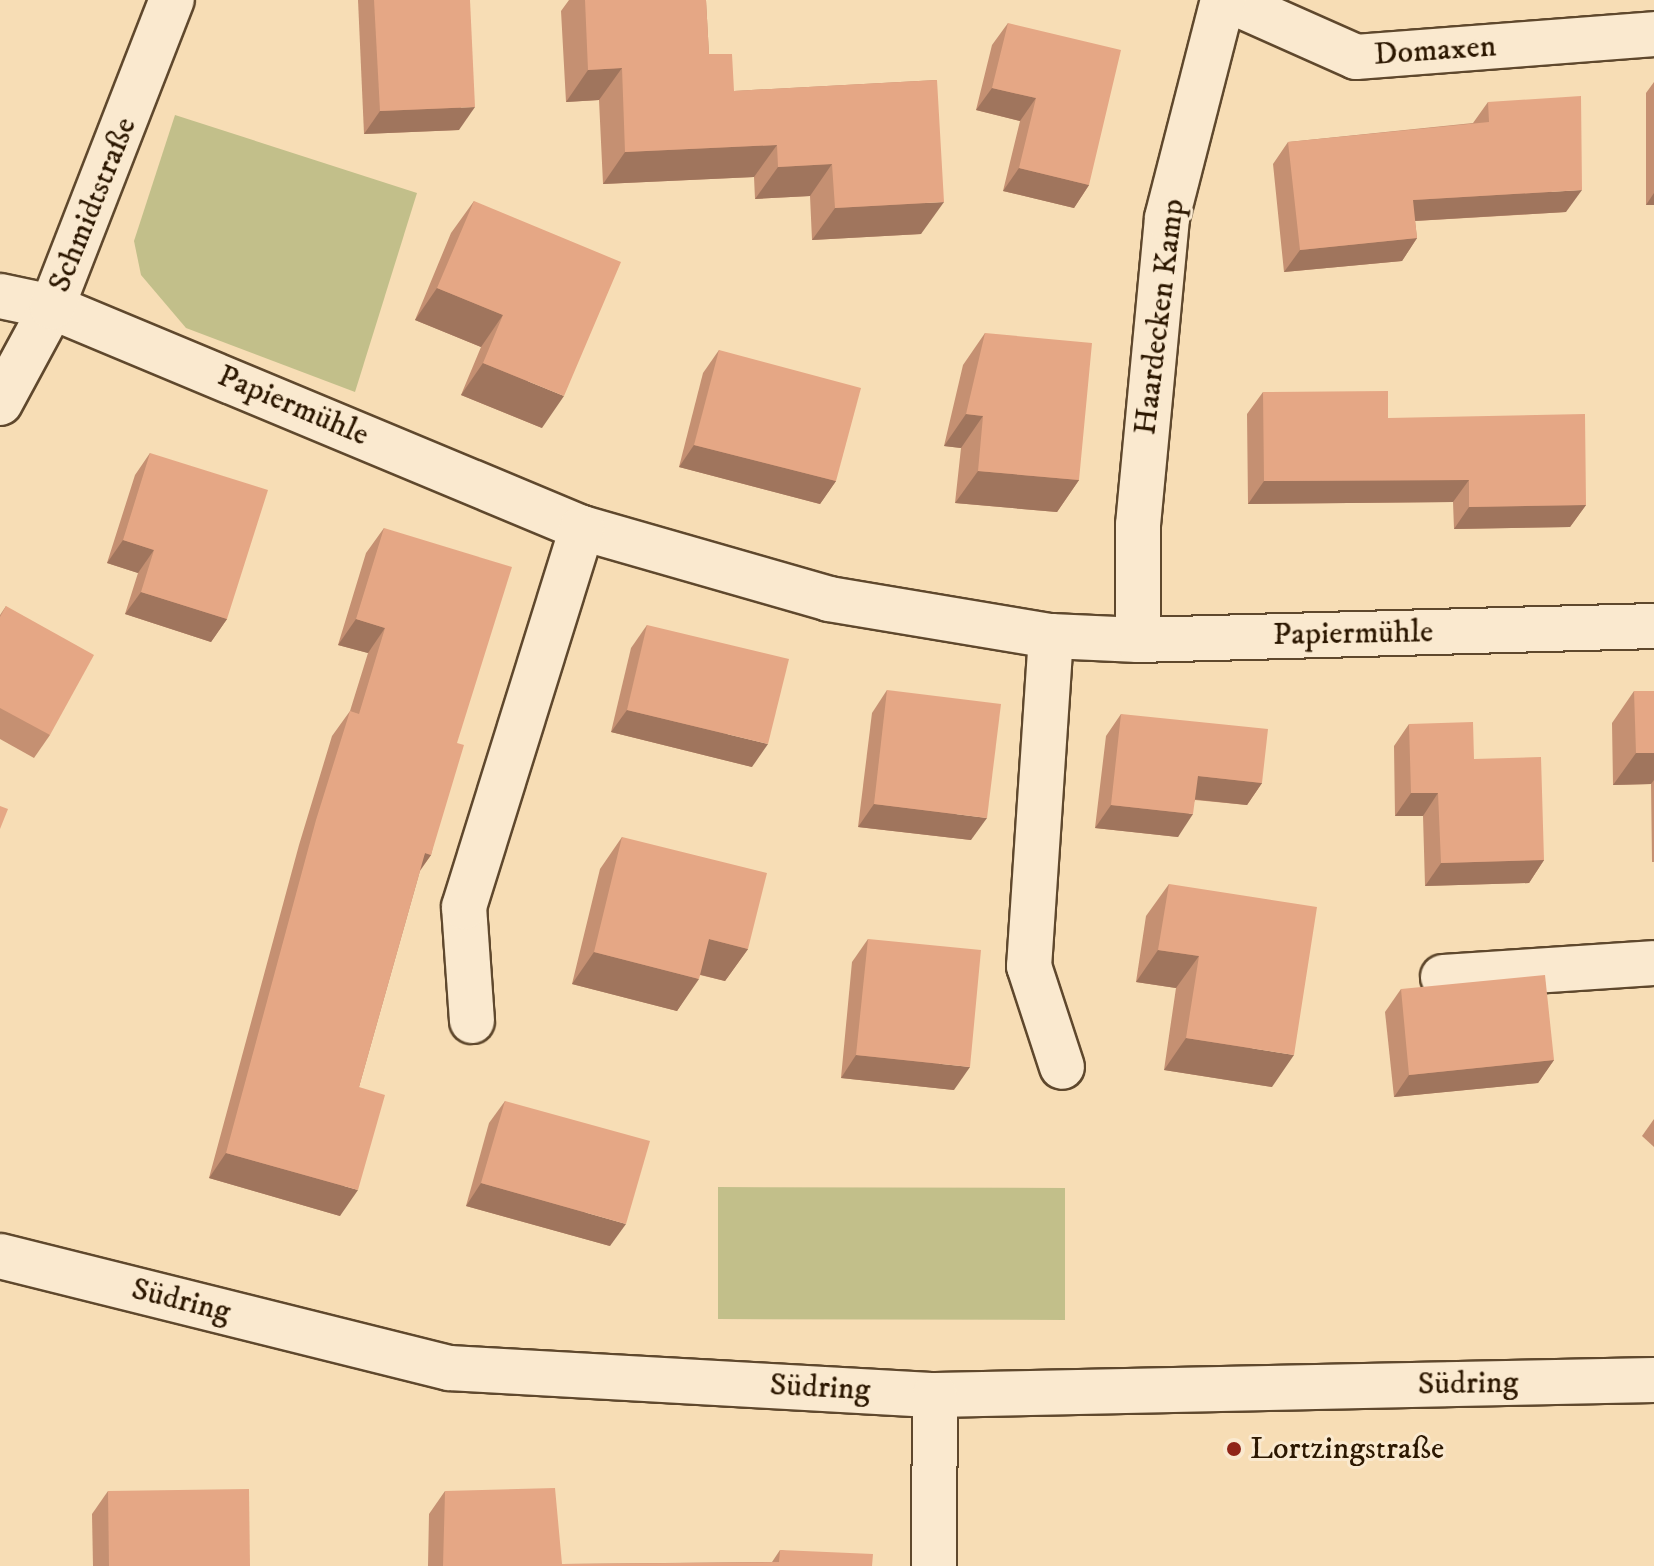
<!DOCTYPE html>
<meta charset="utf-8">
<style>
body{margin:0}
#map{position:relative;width:1654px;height:1566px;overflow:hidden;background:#f7ddb5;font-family:"IM FELL DW Pica",serif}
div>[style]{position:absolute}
.green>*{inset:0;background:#c2bf8a}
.roads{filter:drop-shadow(2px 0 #5f482d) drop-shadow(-2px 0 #5f482d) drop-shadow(0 2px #5f482d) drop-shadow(0 -2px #5f482d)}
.minor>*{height:44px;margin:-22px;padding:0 22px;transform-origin:22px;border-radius:22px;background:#fae9cf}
.wall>*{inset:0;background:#c59072}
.shaded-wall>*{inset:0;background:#a0755d}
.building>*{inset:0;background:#e5a785}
.dots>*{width:22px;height:22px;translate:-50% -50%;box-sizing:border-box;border:4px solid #fae9cf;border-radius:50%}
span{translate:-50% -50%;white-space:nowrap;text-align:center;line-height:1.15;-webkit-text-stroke:6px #fae9cf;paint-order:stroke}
.street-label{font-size:32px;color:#2c1700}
.poi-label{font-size:32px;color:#2c1700}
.left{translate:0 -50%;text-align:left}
</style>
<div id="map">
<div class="green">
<div style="clip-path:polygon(175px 115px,417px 193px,355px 392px,186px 328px,141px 275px,134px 241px)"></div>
<div style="clip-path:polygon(718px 1187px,1065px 1188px,1065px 1320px,718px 1319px)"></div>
</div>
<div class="roads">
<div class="minor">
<div style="left:1228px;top:0;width:140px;rotate:24deg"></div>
<div style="left:1356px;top:57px;width:299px;rotate:-4.4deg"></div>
<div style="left:0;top:296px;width:53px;rotate:11.9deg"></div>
<div style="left:52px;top:307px;width:574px;rotate:22.64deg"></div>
<div style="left:582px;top:528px;width:257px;rotate:16deg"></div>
<div style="left:829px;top:599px;width:225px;rotate:9.5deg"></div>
<div style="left:1051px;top:636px;width:87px;rotate:2.6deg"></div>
<div style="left:1138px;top:640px;width:516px;rotate:-1.55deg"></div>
<div style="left:0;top:403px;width:109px;rotate:-61.6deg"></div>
<div style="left:52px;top:307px;width:330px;rotate:-68.7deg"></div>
<div style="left:1051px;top:636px;width:331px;rotate:93.8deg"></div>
<div style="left:1029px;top:966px;width:106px;rotate:71.9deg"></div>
<div style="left:1138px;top:640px;width:115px;rotate:-90deg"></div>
<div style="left:1138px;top:525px;width:308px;rotate:-84.6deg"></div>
<div style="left:1167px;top:218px;width:225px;rotate:-75.6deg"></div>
<div style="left:1443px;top:977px;width:211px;rotate:-3.8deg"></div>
<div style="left:472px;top:1021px;width:114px;rotate:-94deg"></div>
<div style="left:464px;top:907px;width:397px;rotate:-72.7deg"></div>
<div style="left:0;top:1256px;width:463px;rotate:14deg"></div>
<div style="left:449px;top:1368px;width:487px;rotate:3.2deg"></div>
<div style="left:935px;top:1395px;width:719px;rotate:-1.2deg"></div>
<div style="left:934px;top:1566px;width:171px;rotate:-89.7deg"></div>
</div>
</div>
<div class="wall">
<div style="clip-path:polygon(358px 0,470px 0,459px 130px,364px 134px)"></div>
<div style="clip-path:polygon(569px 0,706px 0,709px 54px,734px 91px,937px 80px,921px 234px,812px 240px,810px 196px,755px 199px,754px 177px,603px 184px,599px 100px,566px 102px,561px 11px)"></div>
<div style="clip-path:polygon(1008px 23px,1089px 185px,1074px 208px,1003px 191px,1020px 121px,976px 110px,992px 45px)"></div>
<div style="clip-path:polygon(1654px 82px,1654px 205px,1646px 205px,1646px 93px)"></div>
<div style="clip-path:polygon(1488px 102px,1566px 212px,1415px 221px,1417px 238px,1402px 261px,1284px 272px,1273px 164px,1288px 142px,1473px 123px)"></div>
<div style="clip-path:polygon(474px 201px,542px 428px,461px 395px,481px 347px,415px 320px,451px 233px)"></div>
<div style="clip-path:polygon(985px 333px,1079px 480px,1057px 512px,955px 503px,961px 448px,944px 446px,963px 365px)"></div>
<div style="clip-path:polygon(719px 350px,836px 481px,820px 504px,679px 467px,703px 373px)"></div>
<div style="clip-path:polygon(1263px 392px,1388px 418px,1586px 505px,1570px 527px,1454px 529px,1453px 502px,1248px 504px,1247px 414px)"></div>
<div style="clip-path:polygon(150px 453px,227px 619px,211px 642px,125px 614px,138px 573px,107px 563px,135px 475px)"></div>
<div style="clip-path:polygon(384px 528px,457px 743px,431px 855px,420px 871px,359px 1087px,340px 1216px,209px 1178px,299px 845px,332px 736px,350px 711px,368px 653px,338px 645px,366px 553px)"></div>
<div style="clip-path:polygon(6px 606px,50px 735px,34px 758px,0 739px,0 615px)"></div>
<div style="clip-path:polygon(647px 625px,752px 767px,611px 732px,631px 648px)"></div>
<div style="clip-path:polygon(887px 690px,971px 840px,858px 827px,872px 713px)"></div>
<div style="clip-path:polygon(1634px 691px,1654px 691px,1654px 862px,1652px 862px,1651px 784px,1613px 785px,1612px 723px)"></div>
<div style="clip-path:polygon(1121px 714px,1262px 783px,1247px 805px,1195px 800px,1178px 837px,1095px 828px,1106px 736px)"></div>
<div style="clip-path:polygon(1409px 724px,1474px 759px,1544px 860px,1529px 883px,1425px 886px,1423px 816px,1395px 816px,1394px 746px)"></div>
<div style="clip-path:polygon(622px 837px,748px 949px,725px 981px,700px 975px,677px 1011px,572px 984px,600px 869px)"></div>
<div style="clip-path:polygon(1169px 884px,1272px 1087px,1164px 1070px,1176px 988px,1136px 982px,1146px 916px)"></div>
<div style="clip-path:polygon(868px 939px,954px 1090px,841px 1078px,852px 962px)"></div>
<div style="clip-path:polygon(1401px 989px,1554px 1060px,1538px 1083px,1394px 1097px,1385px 1012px)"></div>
<div style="clip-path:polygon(505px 1101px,610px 1246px,466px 1206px,489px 1123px)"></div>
<div style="clip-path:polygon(1654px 1119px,1654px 1147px,1642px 1136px)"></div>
<div style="clip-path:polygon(108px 1491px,250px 1566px,93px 1566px,92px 1514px)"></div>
<div style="clip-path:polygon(445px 1491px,562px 1564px,772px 1562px,780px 1550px,872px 1566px,428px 1566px,429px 1514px)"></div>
</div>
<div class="shaded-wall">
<div style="clip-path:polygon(622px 68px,599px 100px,566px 102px,588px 70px)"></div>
<div style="clip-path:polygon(992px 88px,1036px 98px,1020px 121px,976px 110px)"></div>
<div style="clip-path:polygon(475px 107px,459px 130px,364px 134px,380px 111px)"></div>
<div style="clip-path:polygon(777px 145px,754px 177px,603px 184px,625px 152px)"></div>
<div style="clip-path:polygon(832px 164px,810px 196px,755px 199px,778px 167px)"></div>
<div style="clip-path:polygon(1019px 168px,1089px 185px,1074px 208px,1003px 191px)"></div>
<div style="clip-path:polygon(1582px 190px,1566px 212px,1397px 222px,1413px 200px)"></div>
<div style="clip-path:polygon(1654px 193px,1654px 205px,1646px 205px)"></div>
<div style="clip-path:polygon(944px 202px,921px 234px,812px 240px,835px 208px)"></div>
<div style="clip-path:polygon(1417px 238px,1402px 261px,1284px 272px,1300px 250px)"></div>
<div style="clip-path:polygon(437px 288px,503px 315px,481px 347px,415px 320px)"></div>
<div style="clip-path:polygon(483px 363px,564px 396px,542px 428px,461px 395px)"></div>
<div style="clip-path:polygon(966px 414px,983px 416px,961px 448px,944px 446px)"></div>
<div style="clip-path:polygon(694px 445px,836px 481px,820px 504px,679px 467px)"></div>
<div style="clip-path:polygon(978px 471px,1079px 480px,1057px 512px,955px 503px)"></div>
<div style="clip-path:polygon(1469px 480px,1453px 502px,1248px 504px,1264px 481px)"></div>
<div style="clip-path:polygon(1586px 505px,1570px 527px,1454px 529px,1469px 507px)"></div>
<div style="clip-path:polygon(123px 540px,154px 550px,138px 573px,107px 563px)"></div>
<div style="clip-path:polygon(141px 592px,227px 619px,211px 642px,125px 614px)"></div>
<div style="clip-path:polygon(356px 619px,385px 628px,368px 653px,338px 645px)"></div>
<div style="clip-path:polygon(627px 710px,768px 744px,752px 767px,611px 732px)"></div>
<div style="clip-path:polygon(1636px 753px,1654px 753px,1654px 780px,1651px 784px,1613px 785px)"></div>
<div style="clip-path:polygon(1198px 776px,1262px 783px,1247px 805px,1182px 798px)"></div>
<div style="clip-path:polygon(1411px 793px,1438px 793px,1423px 816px,1395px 816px)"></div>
<div style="clip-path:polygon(874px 804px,987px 818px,971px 840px,858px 827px)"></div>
<div style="clip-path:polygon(1111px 805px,1193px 814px,1178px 837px,1095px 828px)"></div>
<div style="clip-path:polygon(425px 853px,431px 855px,413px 880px)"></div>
<div style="clip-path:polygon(1544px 860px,1529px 883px,1425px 886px,1441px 863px)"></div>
<div style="clip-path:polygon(709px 939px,748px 949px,725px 981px,686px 971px)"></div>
<div style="clip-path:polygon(1158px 950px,1199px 956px,1176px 988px,1136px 982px)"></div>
<div style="clip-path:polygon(594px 952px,699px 979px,677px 1011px,572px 984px)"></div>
<div style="clip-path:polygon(1186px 1038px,1294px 1055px,1272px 1087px,1164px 1070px)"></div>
<div style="clip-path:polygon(856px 1055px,970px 1067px,954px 1090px,841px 1078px)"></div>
<div style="clip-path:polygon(1554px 1060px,1538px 1083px,1394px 1097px,1409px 1075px)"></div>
<div style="clip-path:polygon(226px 1153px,358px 1190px,340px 1216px,209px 1178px)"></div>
<div style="clip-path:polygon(481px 1183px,626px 1224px,610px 1246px,466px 1206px)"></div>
</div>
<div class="building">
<div style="clip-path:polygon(374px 0,470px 0,475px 107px,380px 111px)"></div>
<div style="clip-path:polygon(585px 0,706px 0,709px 54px,732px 54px,734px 91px,937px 80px,944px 202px,835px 208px,832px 164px,778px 167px,777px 145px,625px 152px,622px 68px,588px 70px)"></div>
<div style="clip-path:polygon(1008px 23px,1121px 50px,1089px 185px,1019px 168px,1036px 98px,992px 88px)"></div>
<div style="clip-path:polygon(1581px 96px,1582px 190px,1413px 200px,1417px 238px,1300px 250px,1288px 142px,1489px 122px,1488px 102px)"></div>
<div style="clip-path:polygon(474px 201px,621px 262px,564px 396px,483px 363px,503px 315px,437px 288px)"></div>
<div style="clip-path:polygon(985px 333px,1092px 343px,1079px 480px,978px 471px,983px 416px,966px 414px)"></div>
<div style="clip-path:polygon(719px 350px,861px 388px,836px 481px,694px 445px)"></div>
<div style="clip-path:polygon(1388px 391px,1388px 418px,1585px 414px,1586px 505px,1469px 507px,1469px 480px,1264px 481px,1263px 392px)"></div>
<div style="clip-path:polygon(150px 453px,268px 490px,227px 619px,141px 592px,154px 550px,123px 540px)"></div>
<div style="clip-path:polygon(384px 528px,512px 567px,457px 743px,464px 745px,431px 855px,425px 853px,359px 1087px,385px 1095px,358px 1190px,226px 1153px,316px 820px,350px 711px,359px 714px,385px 628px,356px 619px)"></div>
<div style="clip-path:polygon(6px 606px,94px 655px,50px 735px,0 708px,0 617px)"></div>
<div style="clip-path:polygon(647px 625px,789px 659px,768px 744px,627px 710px)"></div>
<div style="clip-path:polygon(887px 690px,1001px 704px,987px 818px,874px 804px)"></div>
<div style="clip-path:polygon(1634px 691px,1654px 691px,1654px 753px,1636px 753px)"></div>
<div style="clip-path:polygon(1121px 714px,1268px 729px,1262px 783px,1198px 776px,1193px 814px,1111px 805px)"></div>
<div style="clip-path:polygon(1473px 722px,1474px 759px,1541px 757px,1544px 860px,1441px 863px,1438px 793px,1411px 793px,1409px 724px)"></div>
<div style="clip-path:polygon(0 806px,8px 809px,0 829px)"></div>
<div style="clip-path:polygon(622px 837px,767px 873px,748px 949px,709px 939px,699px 979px,594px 952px)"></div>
<div style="clip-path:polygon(1169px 884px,1317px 907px,1294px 1055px,1186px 1038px,1199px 956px,1158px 950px)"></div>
<div style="clip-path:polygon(868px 939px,981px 950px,970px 1067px,856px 1055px)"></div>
<div style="clip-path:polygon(1545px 975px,1554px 1060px,1409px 1075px,1401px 989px)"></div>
<div style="clip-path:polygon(505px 1101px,650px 1141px,626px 1224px,481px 1183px)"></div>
<div style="clip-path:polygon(555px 1488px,562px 1564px,779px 1562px,780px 1550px,873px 1554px,872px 1566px,443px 1566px,445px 1491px)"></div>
<div style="clip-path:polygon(249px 1489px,250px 1566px,109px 1566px,108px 1491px)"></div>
</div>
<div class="dots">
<div style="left:1234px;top:1449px;background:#8f2418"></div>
</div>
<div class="street-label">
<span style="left:1435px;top:51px;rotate:-4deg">Domaxen</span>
<span style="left:93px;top:205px;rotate:-68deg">Schmidtstraße</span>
<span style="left:1160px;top:317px;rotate:-83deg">Haardecken Kamp</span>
<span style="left:293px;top:406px;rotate:23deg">Papiermühle</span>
<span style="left:1353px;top:634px;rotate:-1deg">Papiermühle</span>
<span style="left:181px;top:1301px;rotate:14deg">Südring</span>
<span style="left:1468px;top:1384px;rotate:-1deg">Südring</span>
<span style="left:820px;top:1388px;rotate:3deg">Südring</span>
</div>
<div class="poi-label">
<span class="left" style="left:1250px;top:1449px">Lortzingstraße</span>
</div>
</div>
